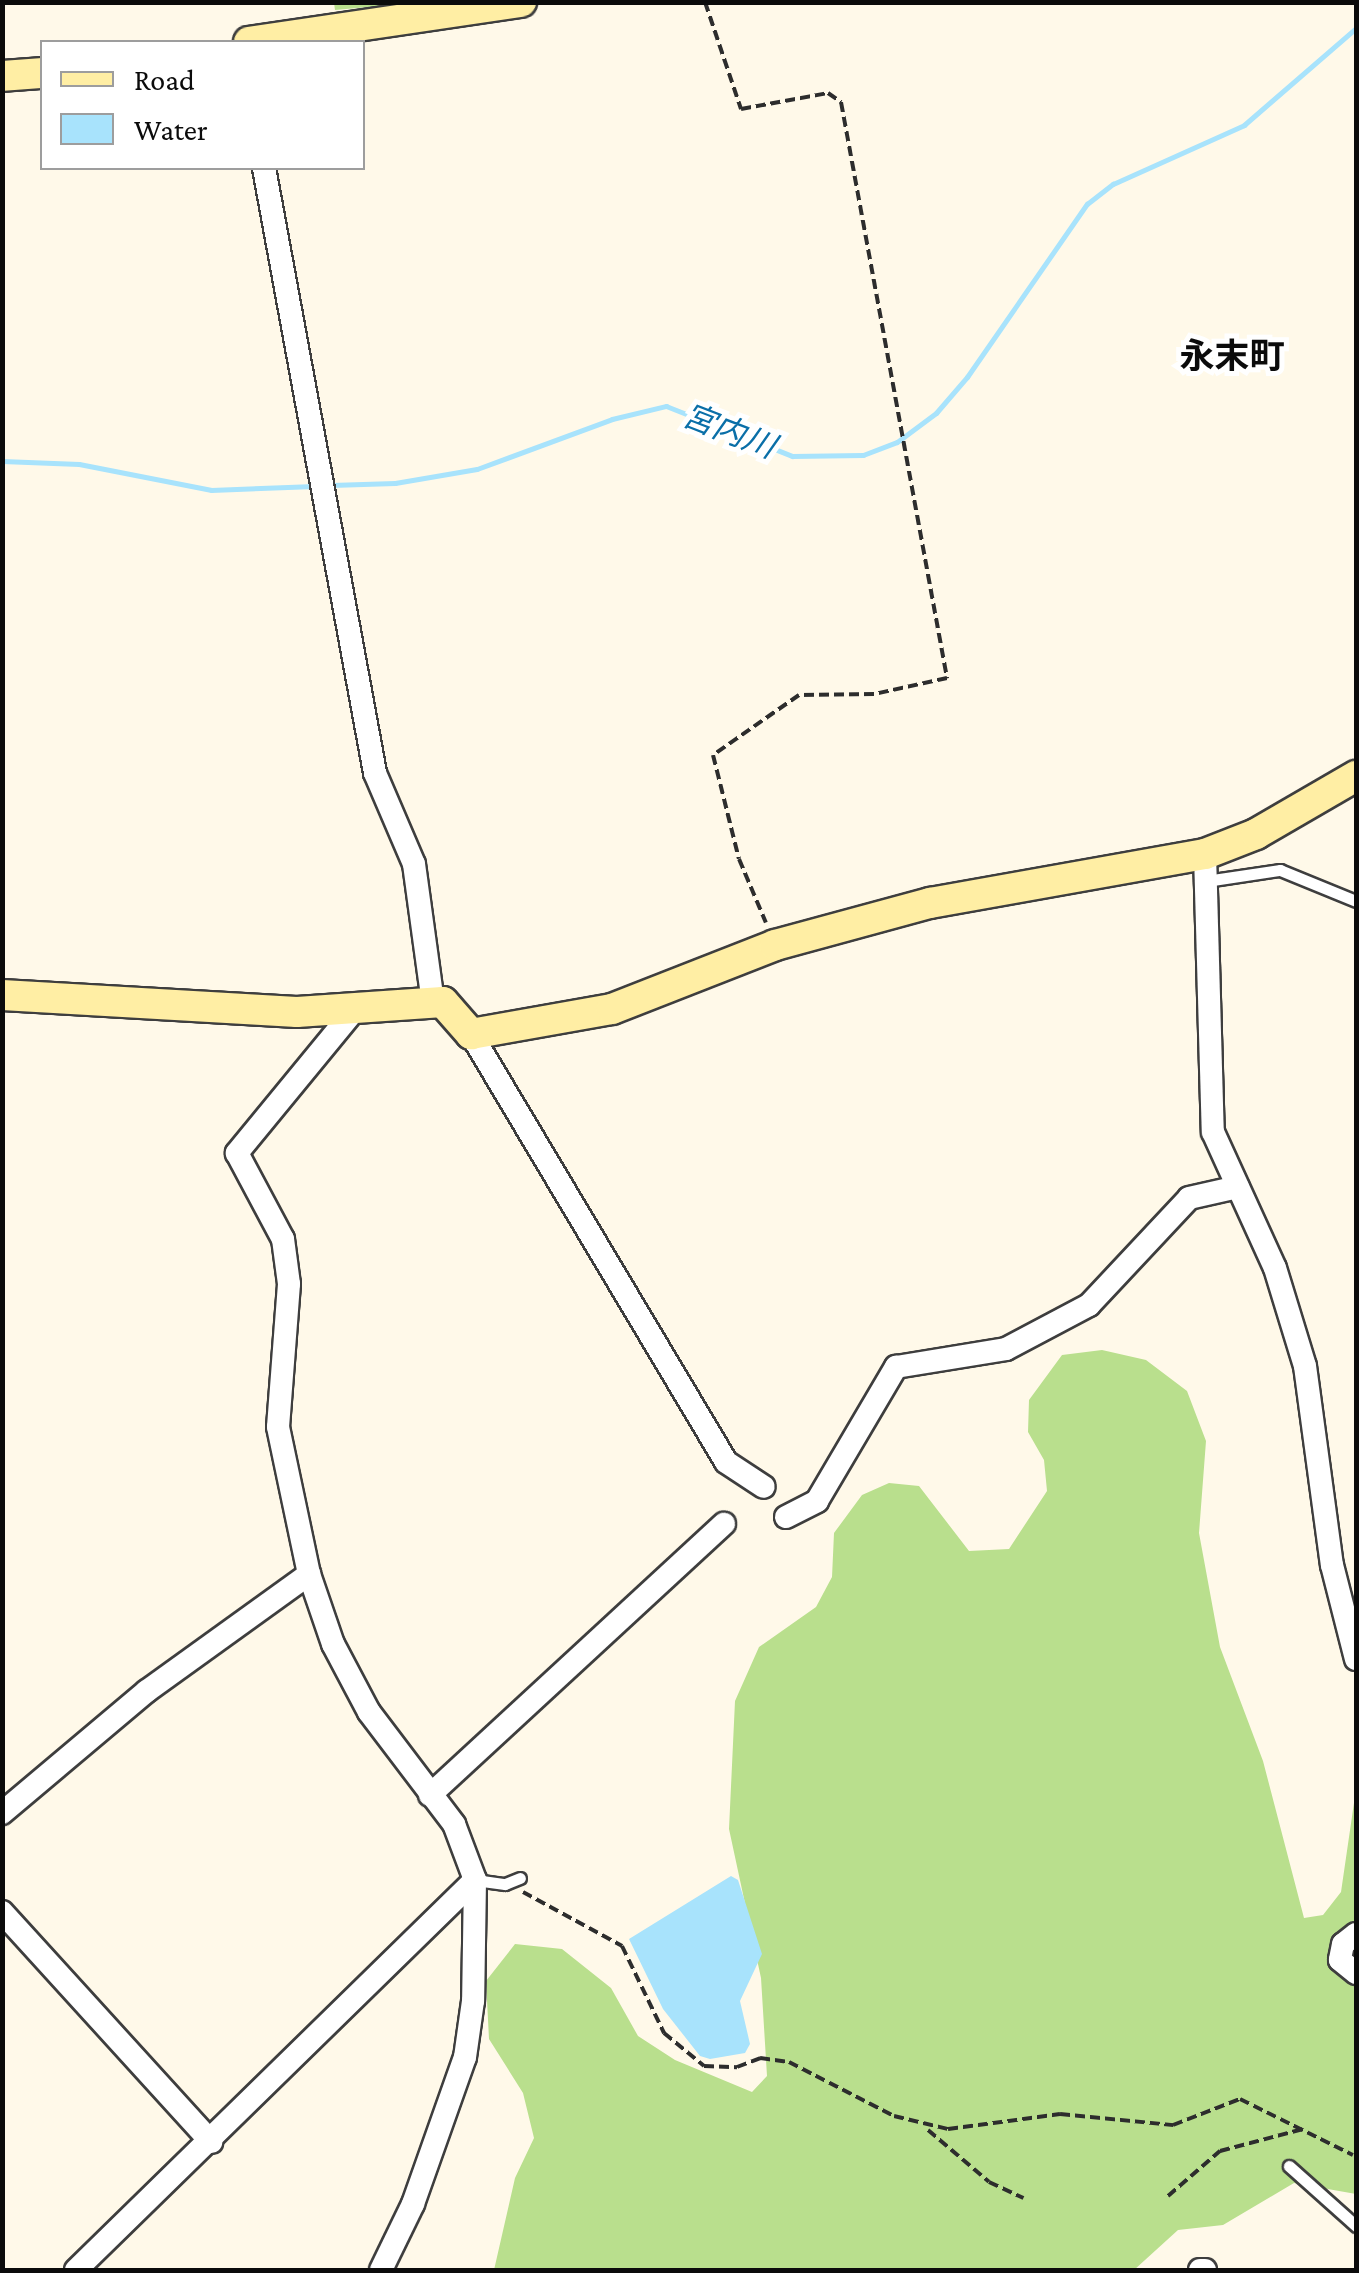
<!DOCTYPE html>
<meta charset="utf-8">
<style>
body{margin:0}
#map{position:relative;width:1359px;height:2273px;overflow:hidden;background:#fff9e9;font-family:"Crimson Pro","Noto Sans JP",serif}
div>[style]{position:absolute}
.forest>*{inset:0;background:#b9df8d}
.water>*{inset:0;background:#a8e3fc}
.stream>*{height:5px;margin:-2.5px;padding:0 2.5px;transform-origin:2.5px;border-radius:2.5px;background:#a8e3fc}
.path>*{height:4px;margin-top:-2px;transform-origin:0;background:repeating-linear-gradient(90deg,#2d2d2d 0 10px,transparent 0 15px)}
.roads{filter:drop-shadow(2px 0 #3e3e3e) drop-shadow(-2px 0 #3e3e3e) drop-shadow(0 2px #3e3e3e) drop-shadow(0 -2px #3e3e3e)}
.lane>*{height:11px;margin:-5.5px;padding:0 5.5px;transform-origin:5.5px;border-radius:5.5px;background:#fff}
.street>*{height:22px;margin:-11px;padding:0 11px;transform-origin:11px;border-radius:11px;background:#fff}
.secondary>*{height:30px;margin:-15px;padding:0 15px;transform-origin:15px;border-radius:15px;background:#ffeea4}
span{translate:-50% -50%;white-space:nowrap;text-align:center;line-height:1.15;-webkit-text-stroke:10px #fff;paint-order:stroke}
.water-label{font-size:32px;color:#0a6fa8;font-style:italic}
.quarter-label{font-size:35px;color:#0b0b0b;font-weight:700}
.frame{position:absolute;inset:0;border:5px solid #0b0b0b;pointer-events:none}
.legend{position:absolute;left:40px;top:40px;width:325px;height:130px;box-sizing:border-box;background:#fff;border:2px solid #9d9d9d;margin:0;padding:12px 18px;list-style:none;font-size:30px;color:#0b0b0b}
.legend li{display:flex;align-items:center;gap:20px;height:50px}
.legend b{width:50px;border:2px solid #9d9d9d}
</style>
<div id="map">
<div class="forest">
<div style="clip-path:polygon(334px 3px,413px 3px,335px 10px)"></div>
<div style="clip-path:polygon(1102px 1350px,1146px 1360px,1187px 1391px,1206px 1441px,1199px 1533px,1220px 1647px,1263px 1761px,1304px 1918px,1323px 1915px,1341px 1892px,1356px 1789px,1356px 2194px,1294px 2183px,1223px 2225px,1178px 2230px,1134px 2270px,494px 2270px,515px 2178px,534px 2138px,523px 2093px,489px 2039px,486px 1981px,515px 1944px,562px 1949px,611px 1988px,638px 2036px,675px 2060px,752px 2092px,767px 2076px,761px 1978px,729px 1829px,735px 1701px,759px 1647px,816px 1607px,832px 1577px,834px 1533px,862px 1495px,889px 1483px,919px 1486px,969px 1551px,1009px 1549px,1047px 1491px,1044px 1460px,1028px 1432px,1029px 1400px,1062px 1355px)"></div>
</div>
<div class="water">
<div style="clip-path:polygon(731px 1876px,738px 1880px,762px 1954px,740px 2001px,750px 2044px,745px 2053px,710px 2059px,700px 2056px,663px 2009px,629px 1939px)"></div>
</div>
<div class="stream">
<div style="left:2px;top:461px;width:77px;rotate:2.2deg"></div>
<div style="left:79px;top:464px;width:135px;rotate:11.1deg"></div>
<div style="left:211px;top:490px;width:104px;rotate:-2.2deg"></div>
<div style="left:331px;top:485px;width:64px;rotate:-1.8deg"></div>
<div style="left:395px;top:483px;width:83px;rotate:-9.7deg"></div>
<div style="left:477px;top:469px;width:144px;rotate:-20.3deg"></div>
<div style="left:612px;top:419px;width:56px;rotate:-13.5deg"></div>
<div style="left:666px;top:406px;width:136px;rotate:21.6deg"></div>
<div style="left:792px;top:456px;width:71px;rotate:-0.8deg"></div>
<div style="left:863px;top:455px;width:36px;rotate:-21deg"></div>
<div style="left:897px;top:442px;width:49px;rotate:-36.6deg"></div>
<div style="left:936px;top:413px;width:48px;rotate:-49.3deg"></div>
<div style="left:967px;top:377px;width:211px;rotate:-55.3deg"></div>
<div style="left:1087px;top:204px;width:33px;rotate:-38deg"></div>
<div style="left:1113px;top:184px;width:144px;rotate:-24.2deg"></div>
<div style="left:1244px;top:125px;width:148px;rotate:-40.9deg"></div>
</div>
<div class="path">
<div style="left:705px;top:2px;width:113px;rotate:71.4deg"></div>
<div style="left:741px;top:109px;width:88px;rotate:-10.4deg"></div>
<div style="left:828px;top:93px;width:16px;rotate:35deg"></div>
<div style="left:841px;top:102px;width:586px;rotate:79.57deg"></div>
<div style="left:947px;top:678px;width:75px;rotate:167.6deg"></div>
<div style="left:874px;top:694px;width:75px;rotate:179.2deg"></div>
<div style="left:799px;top:695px;width:105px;rotate:145.1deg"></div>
<div style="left:713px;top:755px;width:107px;rotate:76deg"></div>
<div style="left:739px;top:859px;width:69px;rotate:67.1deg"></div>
<div style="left:523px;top:1892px;width:113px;rotate:28.6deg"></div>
<div style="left:622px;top:1946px;width:97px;rotate:64.2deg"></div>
<div style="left:664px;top:2033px;width:52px;rotate:39.5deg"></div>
<div style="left:704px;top:2066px;width:33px;rotate:2deg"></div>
<div style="left:737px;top:2067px;width:25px;rotate:-21deg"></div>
<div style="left:760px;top:2058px;width:29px;rotate:8deg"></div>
<div style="left:789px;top:2062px;width:118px;rotate:27.2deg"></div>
<div style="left:894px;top:2116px;width:56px;rotate:13.5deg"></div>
<div style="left:948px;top:2129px;width:113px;rotate:-7.6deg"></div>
<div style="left:1060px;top:2114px;width:114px;rotate:5.6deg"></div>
<div style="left:1173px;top:2125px;width:72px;rotate:-21.2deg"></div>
<div style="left:1240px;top:2099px;width:126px;rotate:26.4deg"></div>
<div style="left:928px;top:2130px;width:80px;rotate:40.4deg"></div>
<div style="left:989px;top:2182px;width:38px;rotate:25deg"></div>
<div style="left:1168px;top:2196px;width:69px;rotate:-40.9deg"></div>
<div style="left:1220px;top:2151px;width:86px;rotate:-14.8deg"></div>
</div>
<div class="roads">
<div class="lane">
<div style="left:1206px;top:881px;width:75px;rotate:-8.5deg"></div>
<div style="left:1280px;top:870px;width:82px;rotate:22.2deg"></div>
<div style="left:475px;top:1880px;width:30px;rotate:8deg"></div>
<div style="left:505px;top:1884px;width:16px;rotate:-22deg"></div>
<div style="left:1289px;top:2166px;width:90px;rotate:41.8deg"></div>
</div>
<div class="street">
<div style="left:264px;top:168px;width:615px;rotate:79.6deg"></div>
<div style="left:375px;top:773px;width:99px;rotate:66.8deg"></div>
<div style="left:414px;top:864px;width:139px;rotate:82.2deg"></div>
<div style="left:1205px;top:854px;width:278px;rotate:88.4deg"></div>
<div style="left:1213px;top:1132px;width:149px;rotate:65.5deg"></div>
<div style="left:1275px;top:1268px;width:102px;rotate:73deg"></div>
<div style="left:1305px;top:1366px;width:201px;rotate:82.3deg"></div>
<div style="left:1332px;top:1565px;width:97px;rotate:75.7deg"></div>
<div style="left:356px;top:1008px;width:188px;rotate:129.4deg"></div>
<div style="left:237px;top:1153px;width:98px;rotate:61.9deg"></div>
<div style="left:283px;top:1239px;width:45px;rotate:82.4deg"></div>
<div style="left:289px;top:1284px;width:143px;rotate:94.4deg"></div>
<div style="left:278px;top:1427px;width:150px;rotate:78.1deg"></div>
<div style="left:309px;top:1574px;width:74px;rotate:71.1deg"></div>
<div style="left:333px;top:1644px;width:77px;rotate:62.1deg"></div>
<div style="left:369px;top:1712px;width:141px;rotate:52.8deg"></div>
<div style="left:454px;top:1824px;width:60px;rotate:69.4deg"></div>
<div style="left:475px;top:1880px;width:121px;rotate:90.9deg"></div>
<div style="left:473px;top:2001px;width:57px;rotate:98.1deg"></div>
<div style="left:465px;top:2057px;width:156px;rotate:109.5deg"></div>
<div style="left:413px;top:2204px;width:73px;rotate:115.9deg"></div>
<div style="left:471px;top:1034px;width:498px;rotate:59.2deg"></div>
<div style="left:726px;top:1462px;width:45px;rotate:33.3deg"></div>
<div style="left:786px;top:1517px;width:35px;rotate:-27deg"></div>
<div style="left:817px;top:1501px;width:156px;rotate:-59.5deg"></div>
<div style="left:896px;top:1367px;width:111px;rotate:-9.3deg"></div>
<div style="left:1006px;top:1349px;width:94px;rotate:-27.9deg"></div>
<div style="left:1089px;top:1305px;width:146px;rotate:-46.9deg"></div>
<div style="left:1189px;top:1198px;width:50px;rotate:-12.7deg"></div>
<div style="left:430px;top:1795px;width:400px;rotate:-42.7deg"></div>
<div style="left:2px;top:1813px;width:189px;rotate:-40.1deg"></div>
<div style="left:147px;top:1691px;width:200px;rotate:-35.8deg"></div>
<div style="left:2px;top:1912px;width:311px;rotate:47.7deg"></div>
<div style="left:1356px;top:1934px;width:16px;rotate:142deg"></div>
<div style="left:1343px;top:1944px;width:16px;rotate:101deg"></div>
<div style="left:1340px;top:1960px;width:21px;rotate:39deg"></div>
<div style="left:76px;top:2270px;width:558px;rotate:-44.35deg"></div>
<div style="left:1200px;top:2270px;width:5px"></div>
</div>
<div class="secondary">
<div style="left:249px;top:42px;width:275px;rotate:-8.4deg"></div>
<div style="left:2px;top:76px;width:40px;rotate:-4.3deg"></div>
<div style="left:2px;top:995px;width:295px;rotate:3.3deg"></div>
<div style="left:297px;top:1012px;width:146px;rotate:-3.9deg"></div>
<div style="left:443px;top:1002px;width:43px;rotate:48.8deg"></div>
<div style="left:471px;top:1034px;width:143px;rotate:-10.1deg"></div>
<div style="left:612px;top:1009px;width:175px;rotate:-21.4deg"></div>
<div style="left:775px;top:945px;width:161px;rotate:-15.2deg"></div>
<div style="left:930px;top:903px;width:279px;rotate:-10.1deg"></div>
<div style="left:1205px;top:854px;width:55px;rotate:-21.4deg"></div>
<div style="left:1256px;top:834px;width:116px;rotate:-30.1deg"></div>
</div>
</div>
<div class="water-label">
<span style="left:729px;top:431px;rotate:21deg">宮内川</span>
</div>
<div class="quarter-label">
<span style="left:1232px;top:357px">永末町</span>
</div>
<div class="frame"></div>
<ul class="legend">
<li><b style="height:12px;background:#ffeea4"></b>Road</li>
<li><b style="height:28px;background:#a8e3fc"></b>Water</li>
</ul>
</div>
